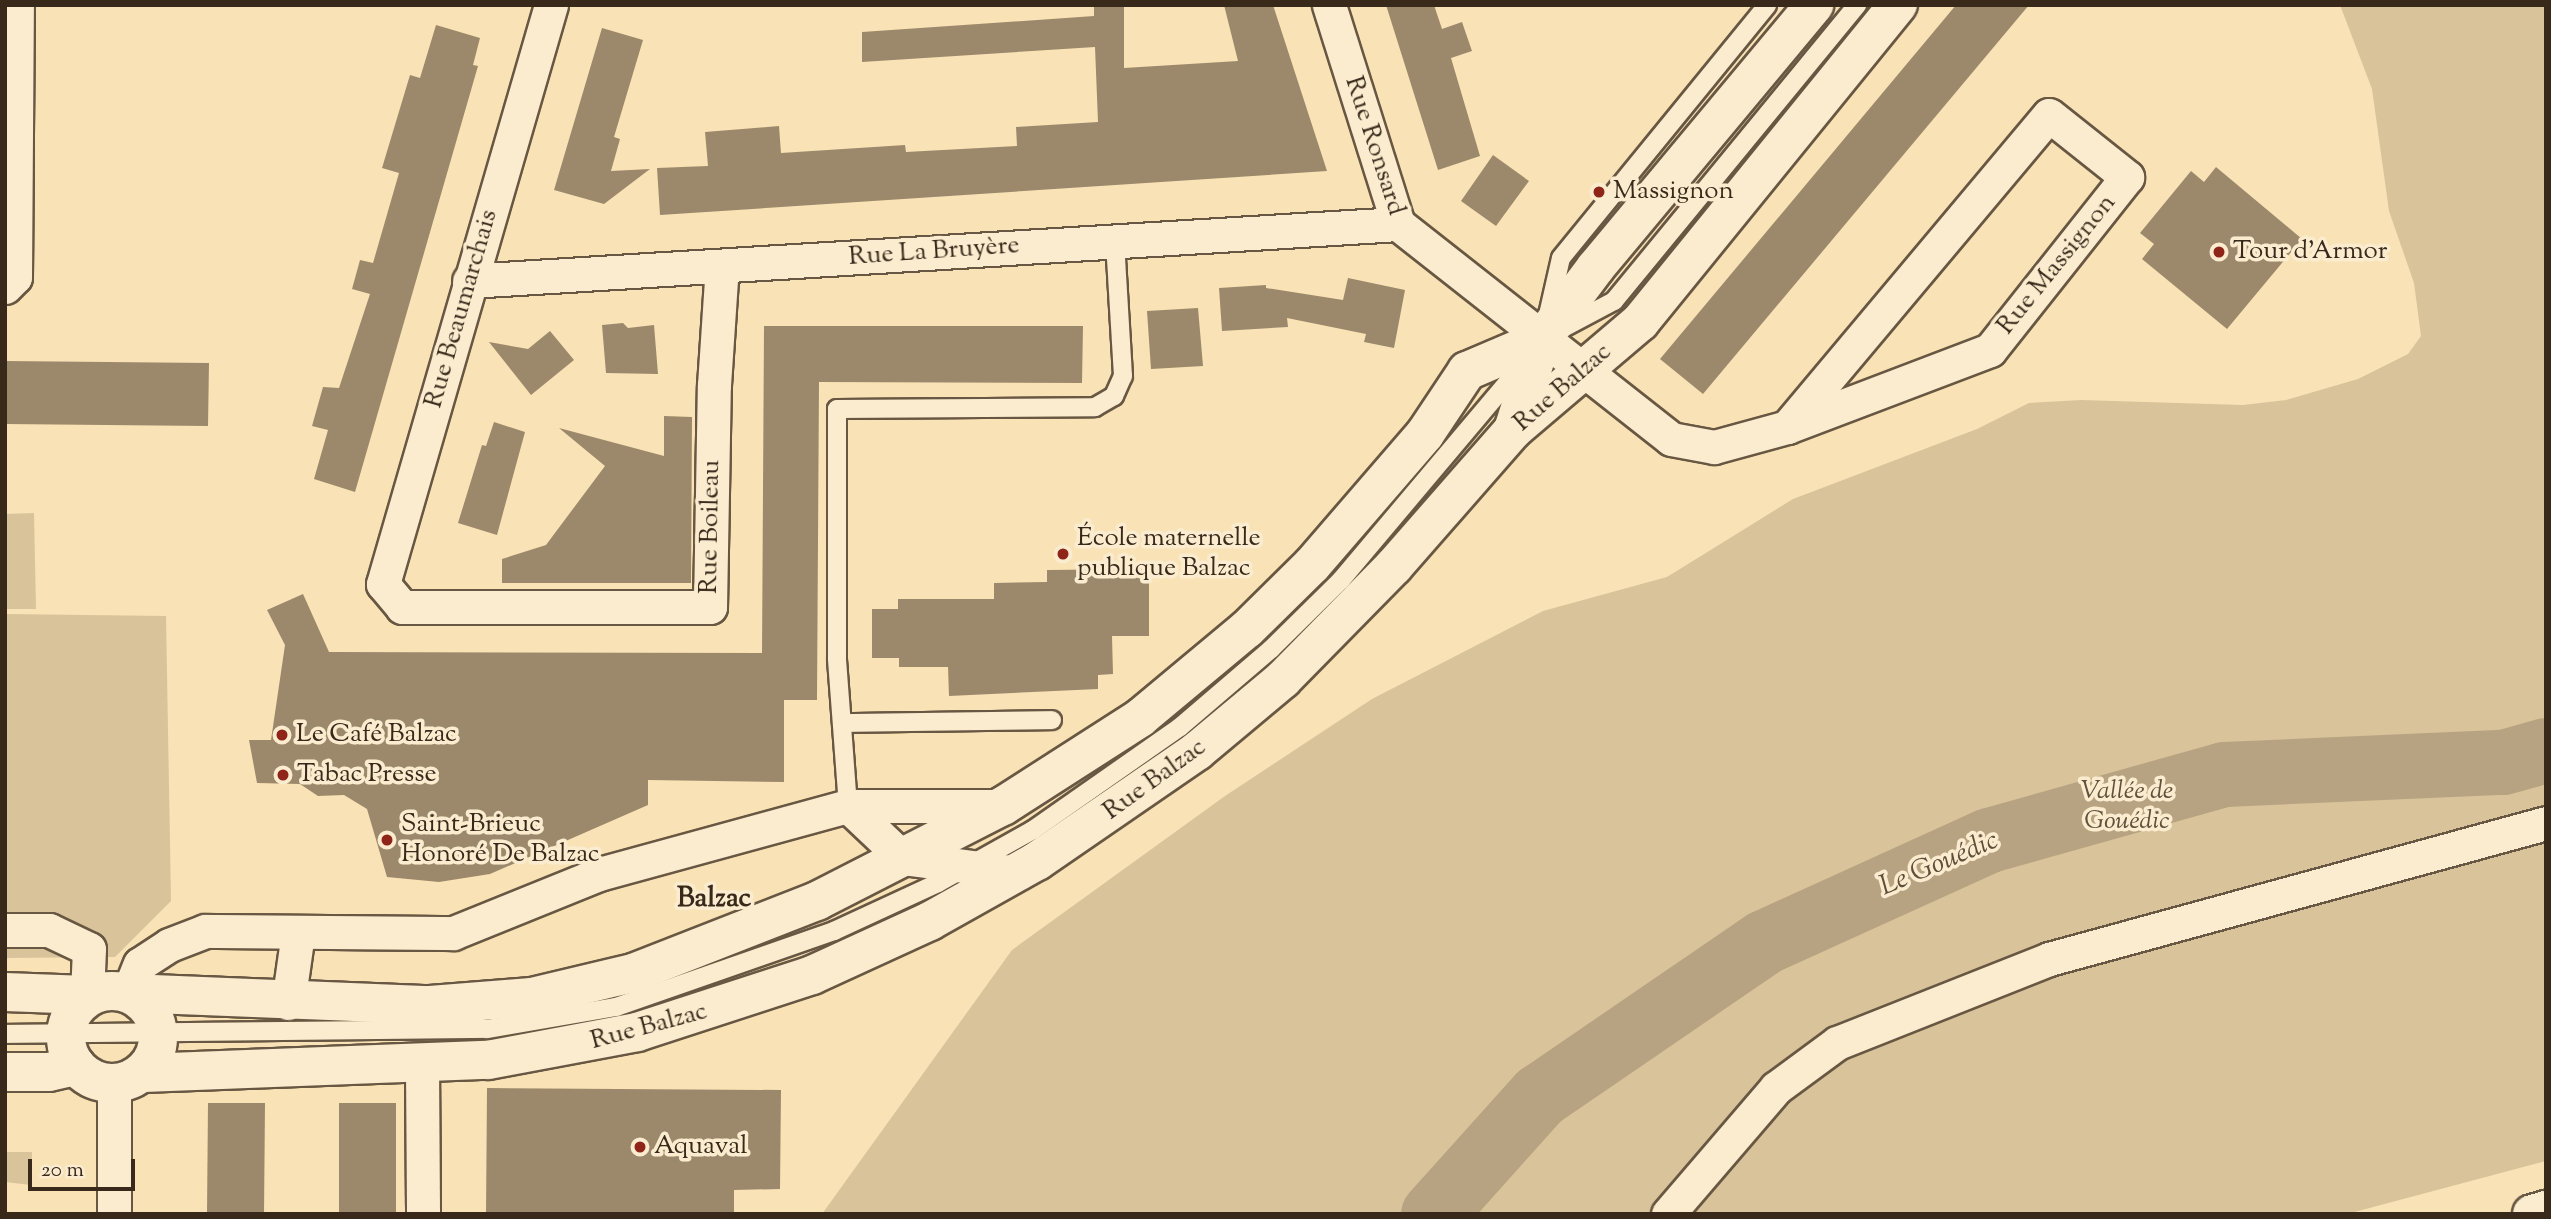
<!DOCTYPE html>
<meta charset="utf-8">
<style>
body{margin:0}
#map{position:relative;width:2551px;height:1219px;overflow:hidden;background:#f9e2b5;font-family:"Sorts Mill Goudy",serif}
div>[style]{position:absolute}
.green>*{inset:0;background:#d8c39b}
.river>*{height:65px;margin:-32.5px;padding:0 32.5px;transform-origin:32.5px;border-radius:32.5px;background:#b7a381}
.building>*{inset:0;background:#9c896b}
.roads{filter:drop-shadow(2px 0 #685742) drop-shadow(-2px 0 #685742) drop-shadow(0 2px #685742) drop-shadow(0 -2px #685742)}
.service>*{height:18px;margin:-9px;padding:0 9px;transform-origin:9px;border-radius:9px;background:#fbeccf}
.minor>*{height:33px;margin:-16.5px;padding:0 16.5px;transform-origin:16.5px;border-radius:16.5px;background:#fbeccf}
.tertiary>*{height:38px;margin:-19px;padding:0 19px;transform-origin:19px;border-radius:19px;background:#fbeccf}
.tertiary>.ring{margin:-19px;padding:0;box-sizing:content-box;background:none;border:38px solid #fbeccf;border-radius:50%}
.secondary>*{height:38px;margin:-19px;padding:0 19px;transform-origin:19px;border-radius:19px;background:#fbeccf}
.dots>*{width:19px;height:19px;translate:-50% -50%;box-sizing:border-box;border:4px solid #fbeccf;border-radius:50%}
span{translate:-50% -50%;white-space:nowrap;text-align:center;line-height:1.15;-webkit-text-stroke:7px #fbeccf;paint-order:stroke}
.street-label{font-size:26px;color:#38291b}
.poi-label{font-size:26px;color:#38291b}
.left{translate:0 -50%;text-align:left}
.park-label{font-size:26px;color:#60503b;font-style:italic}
.water-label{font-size:28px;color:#5e4e3a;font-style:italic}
.neighbourhood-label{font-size:28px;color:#38291b;font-weight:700}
.frame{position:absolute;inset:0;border:7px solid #38291b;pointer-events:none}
.scale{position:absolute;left:28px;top:1159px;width:107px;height:32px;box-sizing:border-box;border:4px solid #38291b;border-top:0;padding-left:9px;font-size:21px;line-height:24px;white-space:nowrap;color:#38291b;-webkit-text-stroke:5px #fbeccf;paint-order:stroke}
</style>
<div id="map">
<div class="green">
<div style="clip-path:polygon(2340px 5px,2546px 5px,2546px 1161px,2347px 1214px,822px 1214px,1012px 950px,1225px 796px,1372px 699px,1543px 611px,1667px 577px,1793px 499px,1977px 429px,2029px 403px,2081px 400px,2243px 405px,2286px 400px,2358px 379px,2408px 354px,2421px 336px,2414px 283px,2389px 211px,2372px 89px)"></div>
<div style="clip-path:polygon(34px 513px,36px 609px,5px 609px,5px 514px)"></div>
<div style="clip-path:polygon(5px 614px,166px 616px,171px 901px,115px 957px,5px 958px)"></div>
<div style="clip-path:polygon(5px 1152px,32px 1152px,31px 1185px,5px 1182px)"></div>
</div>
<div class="river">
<div style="left:1433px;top:1214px;width:159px;rotate:-48.1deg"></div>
<div style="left:1539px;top:1096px;width:273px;rotate:-34.4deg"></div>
<div style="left:1764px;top:942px;width:247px;rotate:-24.4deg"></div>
<div style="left:1989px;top:840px;width:244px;rotate:-15.7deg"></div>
<div style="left:2224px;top:774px;width:279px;rotate:-2.5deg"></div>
<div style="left:2503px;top:762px;width:45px;rotate:-15.6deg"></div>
</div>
<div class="building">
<div style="clip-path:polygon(1094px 5px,1124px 5px,1124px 68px,1238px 61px,1224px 5px,1273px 5px,1327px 171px,660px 215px,657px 168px,708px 166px,705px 132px,779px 126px,781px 153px,905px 145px,906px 152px,1017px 146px,1016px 127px,1098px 122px,1095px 47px,862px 62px,862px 32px,1094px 16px)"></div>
<div style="clip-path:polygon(1386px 5px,1434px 5px,1442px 29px,1462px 22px,1472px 51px,1451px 58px,1480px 156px,1438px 170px)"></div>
<div style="clip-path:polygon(1956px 5px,2029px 5px,1703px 394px,1660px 359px)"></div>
<div style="clip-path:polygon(436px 25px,480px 38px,473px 65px,478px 66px,355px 492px,314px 479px,328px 430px,312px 426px,323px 387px,339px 388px,370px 294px,352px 289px,360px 260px,373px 263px,399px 173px,382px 168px,410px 75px,420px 78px)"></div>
<div style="clip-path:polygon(602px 28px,643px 40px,614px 137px,620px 139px,611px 171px,650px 169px,604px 204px,554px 190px)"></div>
<div style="clip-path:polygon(1493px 155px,1529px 181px,1496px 226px,1461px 201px)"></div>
<div style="clip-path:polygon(2216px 167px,2302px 239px,2227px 329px,2142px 259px,2154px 244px,2140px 233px,2191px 171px,2204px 182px)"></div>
<div style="clip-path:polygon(1348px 278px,1405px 290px,1394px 348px,1364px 342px,1366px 334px,1287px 318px,1288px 327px,1222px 331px,1219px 288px,1266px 285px,1266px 288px,1343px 300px)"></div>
<div style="clip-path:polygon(1198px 308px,1203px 366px,1151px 369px,1147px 311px)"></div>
<div style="clip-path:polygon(623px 323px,628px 328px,654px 325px,658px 374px,606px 373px,602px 325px)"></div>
<div style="clip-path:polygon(764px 326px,1083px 326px,1082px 383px,819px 382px,817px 700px,784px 700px,784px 782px,648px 780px,648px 805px,490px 874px,439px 882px,387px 877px,367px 809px,344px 795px,318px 796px,300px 784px,257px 783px,249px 740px,271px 740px,285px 645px,267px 610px,303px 594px,329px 652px,762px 653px)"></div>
<div style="clip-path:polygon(550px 331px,574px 360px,531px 395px,489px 342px,528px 349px)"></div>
<div style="clip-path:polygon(5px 361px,209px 363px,208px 426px,5px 424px)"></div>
<div style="clip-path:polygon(664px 416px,692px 417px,691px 583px,502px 583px,502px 559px,546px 545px,605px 466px,559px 428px,664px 456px)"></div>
<div style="clip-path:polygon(494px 422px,525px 432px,497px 535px,458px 523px,482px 445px,486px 446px)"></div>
<div style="clip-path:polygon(1149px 569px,1149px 636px,1112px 636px,1113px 674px,1098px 675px,1098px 689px,949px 696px,948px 667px,899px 667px,899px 658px,872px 658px,872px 609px,898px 609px,898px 599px,994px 599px,994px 583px,1047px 582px,1047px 570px)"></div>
<div style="clip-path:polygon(487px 1088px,781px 1090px,780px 1189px,734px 1190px,734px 1214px,486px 1214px)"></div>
<div style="clip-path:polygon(208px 1103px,265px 1103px,264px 1214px,207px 1214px)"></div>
<div style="clip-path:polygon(339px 1103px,396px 1103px,396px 1214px,339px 1214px)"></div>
</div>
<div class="roads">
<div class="service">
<div style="left:1548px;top:315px;width:58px;rotate:-77.2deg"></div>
<div style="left:1561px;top:258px;width:326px;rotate:-50.8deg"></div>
<div style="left:1563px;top:328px;width:58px;rotate:-27.9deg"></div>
<div style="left:1614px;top:301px;width:383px;rotate:-50.6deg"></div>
<div style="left:845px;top:723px;width:207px;rotate:-0.8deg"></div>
<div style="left:848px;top:806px;width:148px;rotate:-94.3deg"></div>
<div style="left:837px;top:658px;width:249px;rotate:-90deg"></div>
<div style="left:837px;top:409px;width:258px;rotate:-0.4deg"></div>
<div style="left:1095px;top:407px;width:22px;rotate:-30deg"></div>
<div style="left:1114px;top:396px;width:22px;rotate:-66deg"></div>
<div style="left:1123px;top:376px;width:135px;rotate:-93.4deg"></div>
<div style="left:5px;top:1034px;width:482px;rotate:-0.6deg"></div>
<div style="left:487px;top:1029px;width:131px;rotate:-9.7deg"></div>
<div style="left:616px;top:1007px;width:231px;rotate:-19.2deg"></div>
<div style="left:834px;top:931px;width:115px;rotate:-24.8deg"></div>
<div style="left:938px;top:883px;width:109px;rotate:-29.2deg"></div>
<div style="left:1033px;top:830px;width:179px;rotate:-35deg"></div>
<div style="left:1180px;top:727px;width:120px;rotate:-40.6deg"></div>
<div style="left:1271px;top:649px;width:98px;rotate:-44.6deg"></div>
<div style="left:1341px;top:580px;width:281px;rotate:-49.9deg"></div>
</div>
<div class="minor">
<div style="left:551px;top:5px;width:603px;rotate:106.18deg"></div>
<div style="left:383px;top:584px;width:30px;rotate:50deg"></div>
<div style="left:402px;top:607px;width:308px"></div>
<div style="left:710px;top:607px;width:222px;rotate:-89deg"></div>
<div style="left:714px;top:385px;width:119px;rotate:-86.2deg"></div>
<div style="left:1329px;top:5px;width:230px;rotate:72.5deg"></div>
<div style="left:1398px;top:224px;width:347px;rotate:38.2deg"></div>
<div style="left:1671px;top:439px;width:44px;rotate:10.5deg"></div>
<div style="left:1714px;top:447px;width:76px;rotate:-15.3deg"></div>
<div style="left:2049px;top:115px;width:100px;rotate:38.5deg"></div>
<div style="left:2127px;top:177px;width:221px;rotate:128.4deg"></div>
<div style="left:1990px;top:350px;width:217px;rotate:159.2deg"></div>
<div style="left:1787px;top:427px;width:407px;rotate:-50deg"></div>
<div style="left:469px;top:281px;width:931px;rotate:-3.51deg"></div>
<div style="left:5px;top:287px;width:14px;rotate:-45deg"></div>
<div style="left:15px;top:277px;width:272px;rotate:-89.6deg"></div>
<div style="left:848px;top:806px;width:76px;rotate:43.4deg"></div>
<div style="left:903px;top:858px;width:116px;rotate:7.4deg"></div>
<div style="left:5px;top:930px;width:44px"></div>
<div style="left:49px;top:930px;width:44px;rotate:25.4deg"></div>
<div style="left:89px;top:949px;width:46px;rotate:92.5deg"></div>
<div style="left:128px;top:993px;width:31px;rotate:-68deg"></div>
<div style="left:140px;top:964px;width:35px;rotate:-33deg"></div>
<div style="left:169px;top:945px;width:39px;rotate:-21deg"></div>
<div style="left:205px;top:931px;width:248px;rotate:0.5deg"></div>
<div style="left:453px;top:933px;width:157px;rotate:-22deg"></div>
<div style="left:599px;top:874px;width:258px;rotate:-15.3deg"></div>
<div style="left:848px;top:806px;width:155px"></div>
<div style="left:288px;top:1003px;width:71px;rotate:-81.9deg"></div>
<div style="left:422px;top:1066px;width:148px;rotate:89.6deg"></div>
<div style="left:114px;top:1214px;width:131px;rotate:-90deg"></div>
<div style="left:1668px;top:1214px;width:166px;rotate:-49.4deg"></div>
<div style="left:1776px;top:1088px;width:76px;rotate:-36.4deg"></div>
<div style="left:1837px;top:1043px;width:228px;rotate:-21.6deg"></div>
<div style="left:2049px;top:959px;width:515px;rotate:-15.3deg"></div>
</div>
<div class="tertiary">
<div style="left:1513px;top:430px;width:96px;rotate:-72.3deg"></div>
<div style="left:1542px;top:339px;width:90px;rotate:-53.1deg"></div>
<div style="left:1596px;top:267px;width:341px;rotate:-50.2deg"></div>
<div class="ring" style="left:66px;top:991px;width:54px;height:54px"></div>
<div style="left:5px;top:992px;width:82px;rotate:2.1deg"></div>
<div style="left:128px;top:993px;width:302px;rotate:2.3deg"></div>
<div style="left:430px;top:1005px;width:102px;rotate:-4.5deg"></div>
<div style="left:532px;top:997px;width:104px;rotate:-13.4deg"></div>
<div style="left:633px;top:973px;width:198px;rotate:-21.4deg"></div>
<div style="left:817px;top:901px;width:209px;rotate:-27.1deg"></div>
<div style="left:1003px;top:806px;width:163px;rotate:-32.7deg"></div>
<div style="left:1140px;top:718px;width:139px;rotate:-39.8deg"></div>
<div style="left:1247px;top:629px;width:91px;rotate:-44.6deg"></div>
<div style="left:1312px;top:565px;width:173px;rotate:-49.2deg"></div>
<div style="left:1425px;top:434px;width:76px;rotate:-56.3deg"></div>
<div style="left:1467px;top:371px;width:82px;rotate:-23.1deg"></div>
<div style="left:5px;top:1072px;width:44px"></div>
<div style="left:49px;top:1072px;width:28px;rotate:-13deg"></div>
<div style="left:143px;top:1073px;width:345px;rotate:-2.2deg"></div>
<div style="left:488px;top:1060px;width:152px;rotate:-10.6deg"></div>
<div style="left:637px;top:1032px;width:184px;rotate:-18deg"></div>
<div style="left:812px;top:975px;width:130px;rotate:-24.6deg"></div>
<div style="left:930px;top:921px;width:123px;rotate:-29.3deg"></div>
<div style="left:1037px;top:861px;width:194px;rotate:-34.5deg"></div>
<div style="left:1197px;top:751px;width:112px;rotate:-39.9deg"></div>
<div style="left:1283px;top:679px;width:158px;rotate:-45.5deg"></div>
<div style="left:1394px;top:566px;width:181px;rotate:-48.8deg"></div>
<div style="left:1513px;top:430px;width:167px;rotate:-40.4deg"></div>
<div style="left:1640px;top:322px;width:409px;rotate:-50.9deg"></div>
</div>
<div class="secondary">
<div style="left:2532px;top:1214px;width:15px;rotate:-16deg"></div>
</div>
</div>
<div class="dots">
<div style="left:1599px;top:192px;background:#8f2418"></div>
<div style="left:2219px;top:252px;background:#8f2418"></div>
<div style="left:1063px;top:554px;background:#8f2418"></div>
<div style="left:282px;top:735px;background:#8f2418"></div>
<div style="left:283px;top:775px;background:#8f2418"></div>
<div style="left:387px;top:840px;background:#8f2418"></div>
<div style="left:640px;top:1147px;background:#8f2418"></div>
</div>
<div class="street-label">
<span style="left:1374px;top:146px;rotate:72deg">Rue Ronsard</span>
<span style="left:934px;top:252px;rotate:-4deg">Rue La Bruyère</span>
<span style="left:2057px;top:265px;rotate:-51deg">Rue Massignon</span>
<span style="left:462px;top:309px;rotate:-74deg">Rue Beaumarchais</span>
<span style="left:1563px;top:388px;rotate:-41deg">Rue Balzac</span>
<span style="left:711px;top:527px;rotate:-89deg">Rue Boileau</span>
<span style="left:1155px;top:780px;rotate:-36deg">Rue Balzac</span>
<span style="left:649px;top:1027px;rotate:-15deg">Rue Balzac</span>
</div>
<div class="poi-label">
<span class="left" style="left:1613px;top:192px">Massignon</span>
<span class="left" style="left:2233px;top:252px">Tour d’Armor</span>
<span class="left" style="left:1077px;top:554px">École maternelle<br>publique Balzac</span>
<span class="left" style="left:296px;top:735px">Le Café Balzac</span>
<span class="left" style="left:297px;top:775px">Tabac Presse</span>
<span class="left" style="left:401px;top:840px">Saint-Brieuc<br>Honoré De Balzac</span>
<span class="left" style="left:654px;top:1147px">Aquaval</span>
</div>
<div class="park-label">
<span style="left:2127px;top:807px">Vallée de<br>Gouédic</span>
</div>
<div class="water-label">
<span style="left:1939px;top:864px;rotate:-23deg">Le Gouédic</span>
</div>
<div class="neighbourhood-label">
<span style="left:714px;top:899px">Balzac</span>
</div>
<div class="frame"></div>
<div class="scale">20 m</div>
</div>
